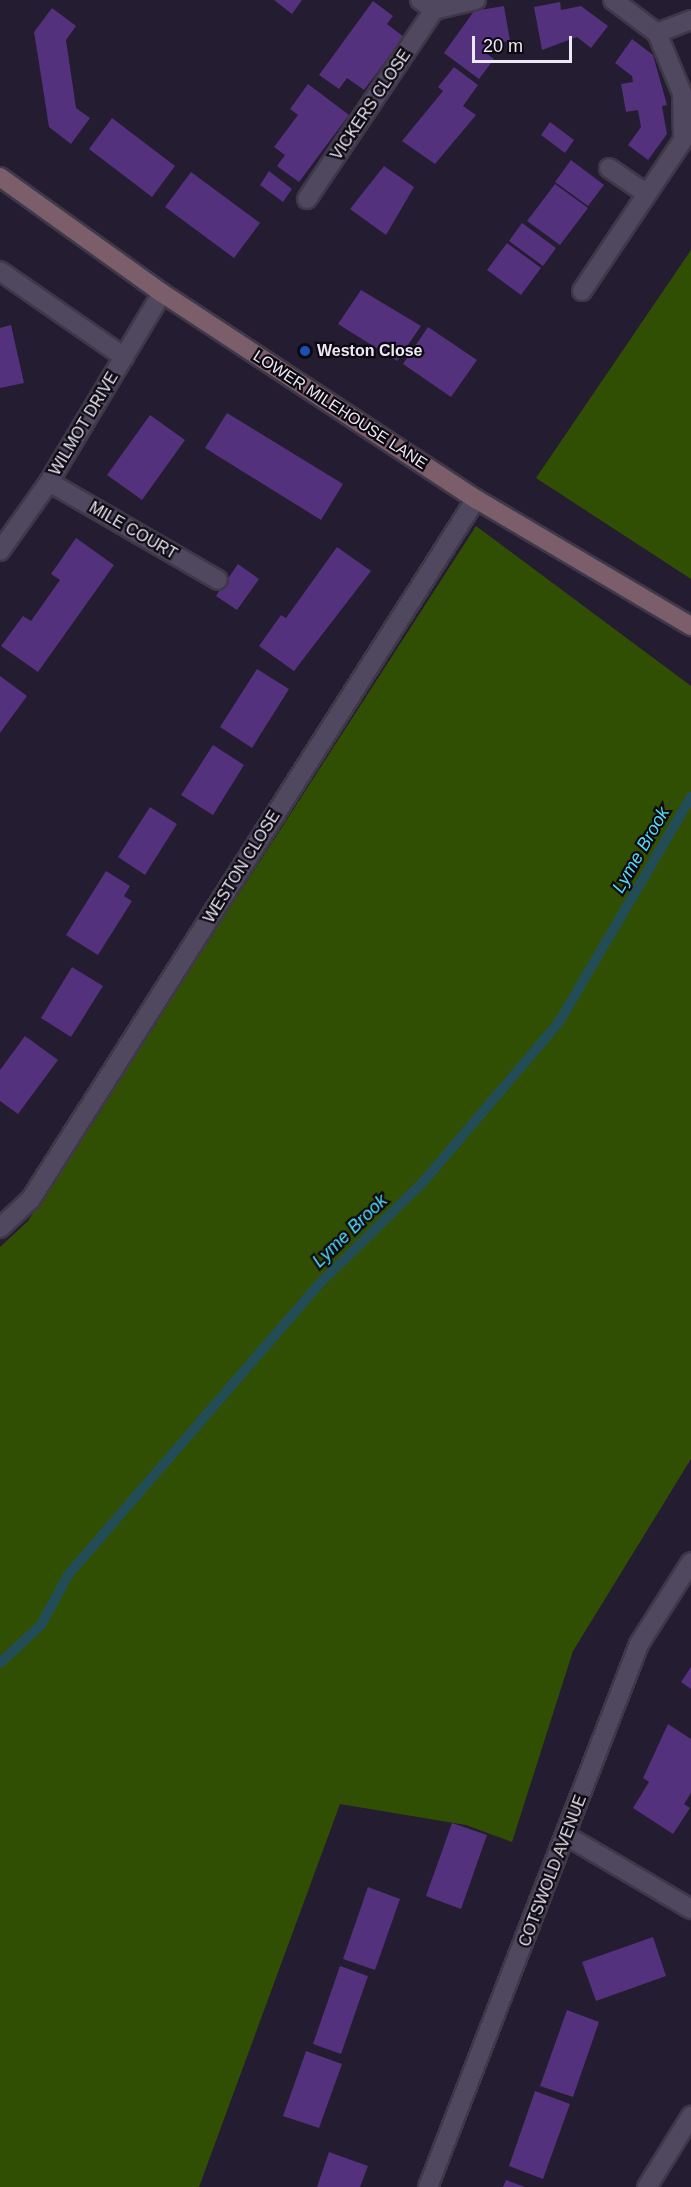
<!DOCTYPE html>
<style>
body{margin:0}
#map{position:relative;width:691px;height:2187px;overflow:hidden;background:#241c31;font-family:Arial,sans-serif}
div>[style]{position:absolute}
.green>*{inset:0;background:#314f03}
.stream>*{height:10px;margin:-5px;padding:0 5px;transform-origin:5px;border-radius:5px;background:#234d56}
.building>*{inset:0;background:#53317c}
.roads{filter:drop-shadow(2px 0 #3f3849) drop-shadow(-2px 0 #3f3849) drop-shadow(0 2px #3f3849) drop-shadow(0 -2px #3f3849)}
.lane>*{height:18px;margin:-9px;padding:0 9px;transform-origin:9px;border-radius:9px;background:#50485f}
.street>*{height:18px;margin:-9px;padding:0 9px;transform-origin:9px;border-radius:9px;background:#50485f}
.secondary>*{height:18px;margin:-9px;padding:0 9px;transform-origin:9px;border-radius:9px;background:#7c5e6b}
.dots>*{width:16px;height:16px;translate:-50% -50%;box-sizing:border-box;border:3px solid #0c0911;border-radius:50%}
span{translate:-50% -50%;white-space:nowrap;text-align:center;line-height:1.15;-webkit-text-stroke:4.5px #0c0911;paint-order:stroke}
.street-label{font-size:16px;color:#ede8f6}
.poi-label{font-size:16px;color:#ede8f6;font-weight:700}
.left{translate:0 -50%;text-align:left}
.water-label{font-size:18px;color:#52ddf7;font-style:italic}
.scale{position:absolute;left:472px;top:36px;width:100px;height:27px;box-sizing:border-box;border:3px solid #ede8f6;border-top:0;padding-left:8px;font-size:18px;line-height:21px;white-space:nowrap;color:#ede8f6;-webkit-text-stroke:4px #0c0911;paint-order:stroke}
</style>
<div id="map">
<div class="green">
<div style="clip-path:polygon(691px 250px,691px 579px,536px 478px)"></div>
<div style="clip-path:polygon(476px 526px,691px 686px,691px 1459px,573px 1651px,512px 1842px,466px 1825px,340px 1804px,199px 2187px,0 2187px,0 1247px,28px 1221px)"></div>
</div>
<div class="stream">
<div style="left:0;top:1663px;width:56px;rotate:-42.8deg"></div>
<div style="left:41px;top:1625px;width:57px;rotate:-61.6deg"></div>
<div style="left:68px;top:1575px;width:383px;rotate:-49.2deg"></div>
<div style="left:318px;top:1285px;width:147px;rotate:-44.4deg"></div>
<div style="left:423px;top:1182px;width:210px;rotate:-49.6deg"></div>
<div style="left:559px;top:1022px;width:261px;rotate:-59.6deg"></div>
</div>
<div class="building">
<div style="clip-path:polygon(274px 0,302px 0,292px 14px)"></div>
<div style="clip-path:polygon(373px 1px,393px 16px,387px 24px,404px 37px,364px 90px,347px 78px,339px 89px,319px 75px)"></div>
<div style="clip-path:polygon(560px 2px,561px 10px,581px 6px,608px 26px,591px 48px,577px 37px,542px 50px,534px 7px)"></div>
<div style="clip-path:polygon(504px 6px,510px 41px,495px 43px,487px 54px,494px 59px,479px 79px,444px 53px,474px 11px)"></div>
<div style="clip-path:polygon(52px 8px,76px 26px,66px 40px,76px 108px,90px 118px,71px 144px,49px 127px,39px 63px,34px 32px)"></div>
<div style="clip-path:polygon(632px 39px,653px 55px,667px 105px,662px 106px,667px 134px,648px 160px,628px 145px,641px 127px,638px 110px,626px 112px,621px 84px,633px 82px,632px 76px,615px 63px)"></div>
<div style="clip-path:polygon(454px 67px,478px 85px,463px 106px,476px 115px,435px 164px,402px 141px,443px 91px,438px 87px)"></div>
<div style="clip-path:polygon(308px 84px,349px 115px,299px 182px,277px 166px,285px 155px,274px 147px,298px 115px,290px 109px)"></div>
<div style="clip-path:polygon(112px 118px,175px 166px,152px 197px,89px 149px)"></div>
<div style="clip-path:polygon(550px 122px,574px 140px,565px 153px,541px 135px)"></div>
<div style="clip-path:polygon(571px 160px,604px 185px,588px 206px,555px 182px)"></div>
<div style="clip-path:polygon(384px 166px,414px 187px,386px 235px,350px 209px)"></div>
<div style="clip-path:polygon(269px 171px,292px 189px,283px 202px,260px 185px)"></div>
<div style="clip-path:polygon(191px 172px,260px 223px,234px 258px,165px 207px)"></div>
<div style="clip-path:polygon(555px 184px,588px 208px,560px 245px,527px 221px)"></div>
<div style="clip-path:polygon(522px 223px,556px 248px,543px 266px,509px 241px)"></div>
<div style="clip-path:polygon(507px 243px,541px 268px,521px 295px,487px 270px)"></div>
<div style="clip-path:polygon(361px 290px,421px 326px,397px 361px,338px 324px)"></div>
<div style="clip-path:polygon(11px 325px,24px 383px,0 388px,0 328px)"></div>
<div style="clip-path:polygon(428px 327px,477px 360px,451px 397px,403px 364px)"></div>
<div style="clip-path:polygon(227px 413px,343px 484px,321px 520px,205px 448px)"></div>
<div style="clip-path:polygon(150px 415px,185px 440px,142px 500px,107px 475px)"></div>
<div style="clip-path:polygon(76px 538px,114px 565px,38px 672px,1px 646px,23px 616px,31px 621px,60px 580px,51px 574px)"></div>
<div style="clip-path:polygon(337px 547px,371px 571px,294px 671px,259px 646px,281px 615px,286px 618px)"></div>
<div style="clip-path:polygon(238px 564px,259px 579px,237px 610px,216px 596px)"></div>
<div style="clip-path:polygon(257px 669px,289px 689px,252px 748px,220px 727px)"></div>
<div style="clip-path:polygon(0 676px,27px 696px,0 733px)"></div>
<div style="clip-path:polygon(213px 745px,244px 765px,213px 815px,181px 795px)"></div>
<div style="clip-path:polygon(150px 807px,177px 824px,145px 875px,118px 857px)"></div>
<div style="clip-path:polygon(106px 871px,130px 886px,124px 896px,132px 901px,98px 955px,66px 935px)"></div>
<div style="clip-path:polygon(72px 967px,103px 986px,71px 1037px,41px 1018px)"></div>
<div style="clip-path:polygon(25px 1036px,58px 1060px,18px 1114px,0 1101px,0 1070px)"></div>
<div style="clip-path:polygon(691px 1667px,691px 1689px,681px 1682px)"></div>
<div style="clip-path:polygon(668px 1724px,691px 1739px,691px 1793px,684px 1804px,690px 1808px,673px 1834px,633px 1808px,649px 1782px,643px 1778px)"></div>
<div style="clip-path:polygon(452px 1823px,487px 1835px,461px 1909px,426px 1896px)"></div>
<div style="clip-path:polygon(368px 1887px,400px 1899px,375px 1970px,343px 1959px)"></div>
<div style="clip-path:polygon(653px 1937px,666px 1976px,596px 2001px,582px 1962px)"></div>
<div style="clip-path:polygon(340px 1966px,368px 1976px,341px 2054px,313px 2044px)"></div>
<div style="clip-path:polygon(567px 2010px,599px 2022px,573px 2097px,540px 2086px)"></div>
<div style="clip-path:polygon(306px 2051px,342px 2064px,319px 2128px,283px 2116px)"></div>
<div style="clip-path:polygon(535px 2091px,570px 2104px,543px 2179px,509px 2166px)"></div>
<div style="clip-path:polygon(329px 2152px,368px 2166px,360px 2187px,317px 2187px)"></div>
<div style="clip-path:polygon(506px 2180px,525px 2187px,503px 2187px)"></div>
</div>
<div class="roads">
<div class="lane">
<div style="left:0;top:271px;width:151px;rotate:34.7deg"></div>
<div style="left:647px;top:2187px;width:84px;rotate:-58.2deg"></div>
</div>
<div class="street">
<div style="left:420px;top:0;width:17px;rotate:36deg"></div>
<div style="left:434px;top:10px;width:43px;rotate:-13.4deg"></div>
<div style="left:613px;top:0;width:55px;rotate:36.9deg"></div>
<div style="left:657px;top:33px;width:36px;rotate:-21deg"></div>
<div style="left:609px;top:168px;width:46px;rotate:34.4deg"></div>
<div style="left:307px;top:199px;width:228px;rotate:-56.1deg"></div>
<div style="left:582px;top:291px;width:182px;rotate:-56.2deg"></div>
<div style="left:683px;top:140px;width:47px;rotate:-91.2deg"></div>
<div style="left:682px;top:93px;width:65px;rotate:-112.6deg"></div>
<div style="left:49px;top:482px;width:195px;rotate:30.1deg"></div>
<div style="left:0;top:551px;width:85px;rotate:-54.6deg"></div>
<div style="left:49px;top:482px;width:220px;rotate:-59.1deg"></div>
<div style="left:0;top:1228px;width:42px;rotate:-43.1deg"></div>
<div style="left:31px;top:1199px;width:829px;rotate:-57.56deg"></div>
<div style="left:567px;top:1836px;width:144px;rotate:30.5deg"></div>
<div style="left:428px;top:2187px;width:583px;rotate:-68.76deg"></div>
<div style="left:639px;top:1644px;width:97px;rotate:-57.6deg"></div>
</div>
<div class="secondary">
<div style="left:0;top:177px;width:199px;rotate:35.6deg"></div>
<div style="left:162px;top:293px;width:376px;rotate:33.3deg"></div>
<div style="left:476px;top:499px;width:250px;rotate:30.6deg"></div>
</div>
</div>
<div class="dots">
<div style="left:305px;top:351px;background:#1a4fb4"></div>
</div>
<div class="street-label">
<span style="left:371px;top:105px;rotate:-56deg">VICKERS CLOSE</span>
<span style="left:340px;top:410px;rotate:33deg">LOWER MILEHOUSE LANE</span>
<span style="left:84px;top:424px;rotate:-59deg">WILMOT DRIVE</span>
<span style="left:133px;top:531px;rotate:30deg">MILE COURT</span>
<span style="left:242px;top:867px;rotate:-58deg">WESTON CLOSE</span>
<span style="left:553px;top:1871px;rotate:-69deg">COTSWOLD AVENUE</span>
</div>
<div class="poi-label">
<span class="left" style="left:317px;top:351px">Weston Close</span>
</div>
<div class="water-label">
<span style="left:641px;top:850px;rotate:-60deg">Lyme Brook</span>
<span style="left:350px;top:1231px;rotate:-44deg">Lyme Brook</span>
</div>
<div class="scale">20 m</div>
</div>
